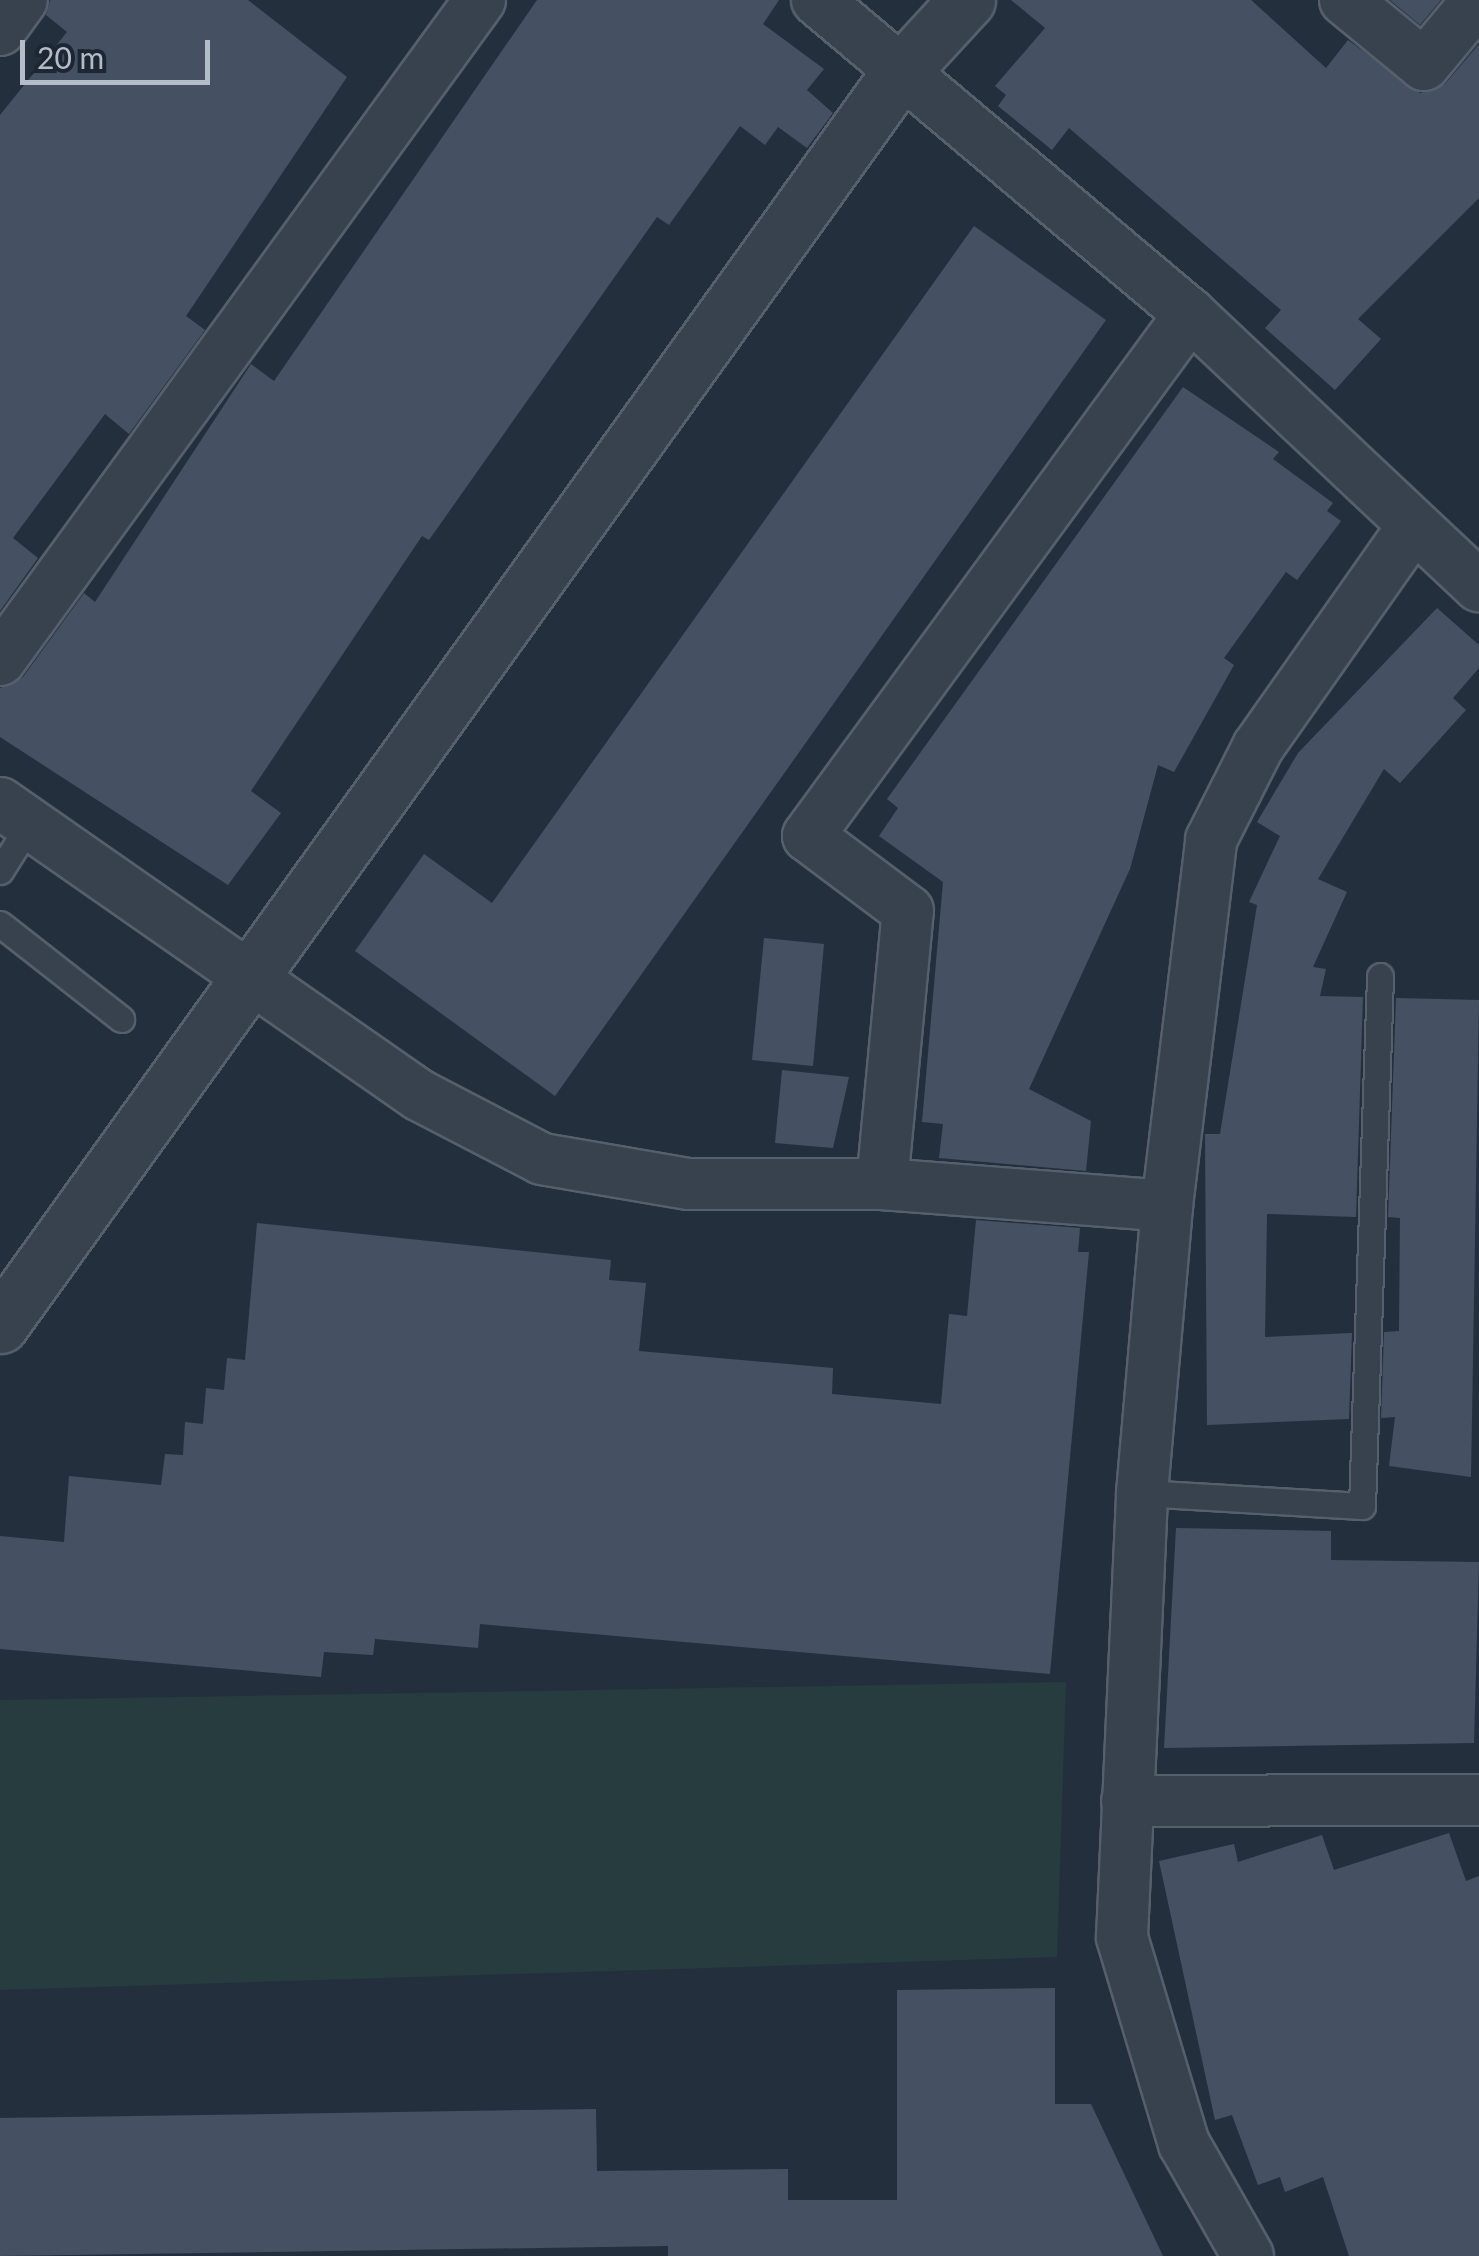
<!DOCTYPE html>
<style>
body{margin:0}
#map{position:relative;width:1479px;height:2256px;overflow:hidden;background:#242f3e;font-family:Lato,sans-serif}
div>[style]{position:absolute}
.green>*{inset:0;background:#263c3f}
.building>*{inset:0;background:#455162}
.roads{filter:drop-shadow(2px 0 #565f6c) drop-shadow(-2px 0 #565f6c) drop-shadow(0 2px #565f6c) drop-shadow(0 -2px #565f6c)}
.service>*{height:25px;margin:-12.5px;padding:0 12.5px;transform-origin:12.5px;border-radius:12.5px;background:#38414e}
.minor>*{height:50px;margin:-25px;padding:0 25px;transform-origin:25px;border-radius:25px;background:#38414e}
.tertiary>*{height:55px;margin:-27.5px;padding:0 27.5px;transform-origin:27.5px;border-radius:27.5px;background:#38414e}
span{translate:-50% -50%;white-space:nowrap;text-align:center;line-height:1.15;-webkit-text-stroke:9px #1d2633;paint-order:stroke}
.scale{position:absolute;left:20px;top:40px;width:190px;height:45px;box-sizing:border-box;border:5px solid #b4bcc9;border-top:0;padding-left:12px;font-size:30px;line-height:35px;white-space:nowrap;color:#b4bcc9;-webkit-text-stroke:8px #1d2633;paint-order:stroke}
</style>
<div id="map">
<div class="green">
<div style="clip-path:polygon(1066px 1682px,1057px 1957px,0 1990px,0 1700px)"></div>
</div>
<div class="building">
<div style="clip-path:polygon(50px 0,248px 0,347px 77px,186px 316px,205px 330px,129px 434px,105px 414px,13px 538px,38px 558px,0 611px,0 115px,67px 32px,46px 15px)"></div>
<div style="clip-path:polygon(537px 0,779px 0,763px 24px,824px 69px,807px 90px,833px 113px,807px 148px,778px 127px,765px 145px,740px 126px,669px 225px,657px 217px,429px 540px,422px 536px,251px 791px,281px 813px,228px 885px,0 737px,0 688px,23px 677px,84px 593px,95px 602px,251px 364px,274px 381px)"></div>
<div style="clip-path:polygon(1011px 0,1251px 0,1326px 68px,1348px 40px,1420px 93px,1445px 84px,1479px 44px,1479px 198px,1358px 319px,1381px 339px,1335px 390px,1265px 328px,1281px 310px,1069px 128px,1052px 150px,998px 106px,1006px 95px,995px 86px,1045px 28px)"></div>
<div style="clip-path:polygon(1390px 0,1441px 0,1420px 25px)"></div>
<div style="clip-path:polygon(974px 226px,1106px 320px,555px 1096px,355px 951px,424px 854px,492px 903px)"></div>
<div style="clip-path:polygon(1183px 387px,1279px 452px,1273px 459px,1333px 503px,1327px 511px,1341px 521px,1297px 580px,1286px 572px,1224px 658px,1234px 665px,1174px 772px,1158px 765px,1130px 869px,1029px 1089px,1091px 1121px,1086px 1171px,939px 1158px,943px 1124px,922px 1122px,943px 882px,879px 836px,898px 808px,887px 799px)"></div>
<div style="clip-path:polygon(1437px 608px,1479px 645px,1479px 668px,1453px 698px,1466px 710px,1400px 783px,1384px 769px,1318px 879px,1347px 892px,1313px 967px,1326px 969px,1320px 996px,1363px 997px,1356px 1217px,1267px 1214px,1265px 1337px,1352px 1333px,1349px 1419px,1207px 1425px,1205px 1134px,1220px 1134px,1257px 905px,1249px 902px,1280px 836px,1257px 822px,1298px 753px)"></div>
<div style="clip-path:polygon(764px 938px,824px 944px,813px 1066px,752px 1060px)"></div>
<div style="clip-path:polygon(1396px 998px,1479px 1000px,1471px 1477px,1389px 1466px,1395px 1417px,1381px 1418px,1384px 1332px,1399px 1331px,1400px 1218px,1388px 1217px)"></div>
<div style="clip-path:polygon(782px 1070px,849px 1077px,833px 1148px,775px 1143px)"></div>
<div style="clip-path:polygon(976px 1220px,1080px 1228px,1078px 1252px,1089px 1252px,1050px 1674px,480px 1624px,478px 1648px,375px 1639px,373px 1655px,324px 1652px,321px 1677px,0 1649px,0 1536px,64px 1542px,69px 1476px,161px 1485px,165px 1454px,183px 1455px,185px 1422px,203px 1424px,206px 1388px,224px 1390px,227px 1358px,245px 1360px,257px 1223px,611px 1260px,609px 1280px,646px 1283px,639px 1351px,833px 1368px,832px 1394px,941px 1404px,949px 1314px,967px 1316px)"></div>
<div style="clip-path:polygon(1176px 1528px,1331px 1531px,1331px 1560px,1479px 1562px,1474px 1743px,1164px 1748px)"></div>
<div style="clip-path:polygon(1449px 1833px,1466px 1881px,1479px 1876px,1479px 2256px,1349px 2256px,1323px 2177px,1285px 2192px,1280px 2177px,1258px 2185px,1232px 2115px,1215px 2120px,1159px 1861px,1234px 1844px,1238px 1862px,1322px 1835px,1334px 1870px)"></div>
<div style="clip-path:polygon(1055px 1988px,1055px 2104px,1091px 2104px,1163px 2256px,668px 2256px,668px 2246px,0 2256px,0 2118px,596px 2109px,597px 2171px,788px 2169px,788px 2200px,897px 2200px,897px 1990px)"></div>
</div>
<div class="roads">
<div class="service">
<div style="left:0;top:871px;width:54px;rotate:-57.8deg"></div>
<div style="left:0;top:924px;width:154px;rotate:38.1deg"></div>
<div style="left:1142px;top:1493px;width:220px;rotate:3.4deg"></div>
<div style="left:1362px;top:1506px;width:530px;rotate:-88.05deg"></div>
</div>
<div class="minor">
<div style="left:817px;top:0;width:488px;rotate:40.1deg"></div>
<div style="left:1190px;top:314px;width:397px;rotate:43.3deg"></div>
<div style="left:1345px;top:0;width:102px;rotate:39.4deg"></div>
<div style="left:1424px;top:65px;width:85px;rotate:-50.3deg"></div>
<div style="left:0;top:30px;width:37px;rotate:-54deg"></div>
<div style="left:0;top:660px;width:816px;rotate:-53.97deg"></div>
<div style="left:0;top:803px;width:511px;rotate:34.87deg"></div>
<div style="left:419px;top:1095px;width:139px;rotate:27.5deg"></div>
<div style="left:542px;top:1159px;width:149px;rotate:9.7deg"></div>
<div style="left:689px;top:1184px;width:193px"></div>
<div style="left:882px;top:1184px;width:286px;rotate:4.4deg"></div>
<div style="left:882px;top:1184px;width:274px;rotate:-84.6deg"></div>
<div style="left:908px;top:911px;width:125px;rotate:-143.1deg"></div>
<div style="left:808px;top:836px;width:647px;rotate:-53.8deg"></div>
<div style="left:1127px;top:1801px;width:352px;rotate:-0.2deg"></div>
<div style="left:1248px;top:2256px;width:129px;rotate:-119.7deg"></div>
<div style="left:1184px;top:2144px;width:216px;rotate:-106.7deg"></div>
<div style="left:1122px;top:1937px;width:444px;rotate:-87.4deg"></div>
<div style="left:1142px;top:1493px;width:288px;rotate:-85deg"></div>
<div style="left:1167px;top:1206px;width:369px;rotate:-83.1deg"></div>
<div style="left:1211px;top:840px;width:104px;rotate:-63.2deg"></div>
<div style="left:1258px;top:747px;width:268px;rotate:-54.9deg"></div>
</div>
<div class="tertiary">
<div style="left:0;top:1325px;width:1539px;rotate:-54.31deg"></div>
<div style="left:898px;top:75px;width:102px;rotate:-47.4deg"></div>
</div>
</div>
<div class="scale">20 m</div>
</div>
